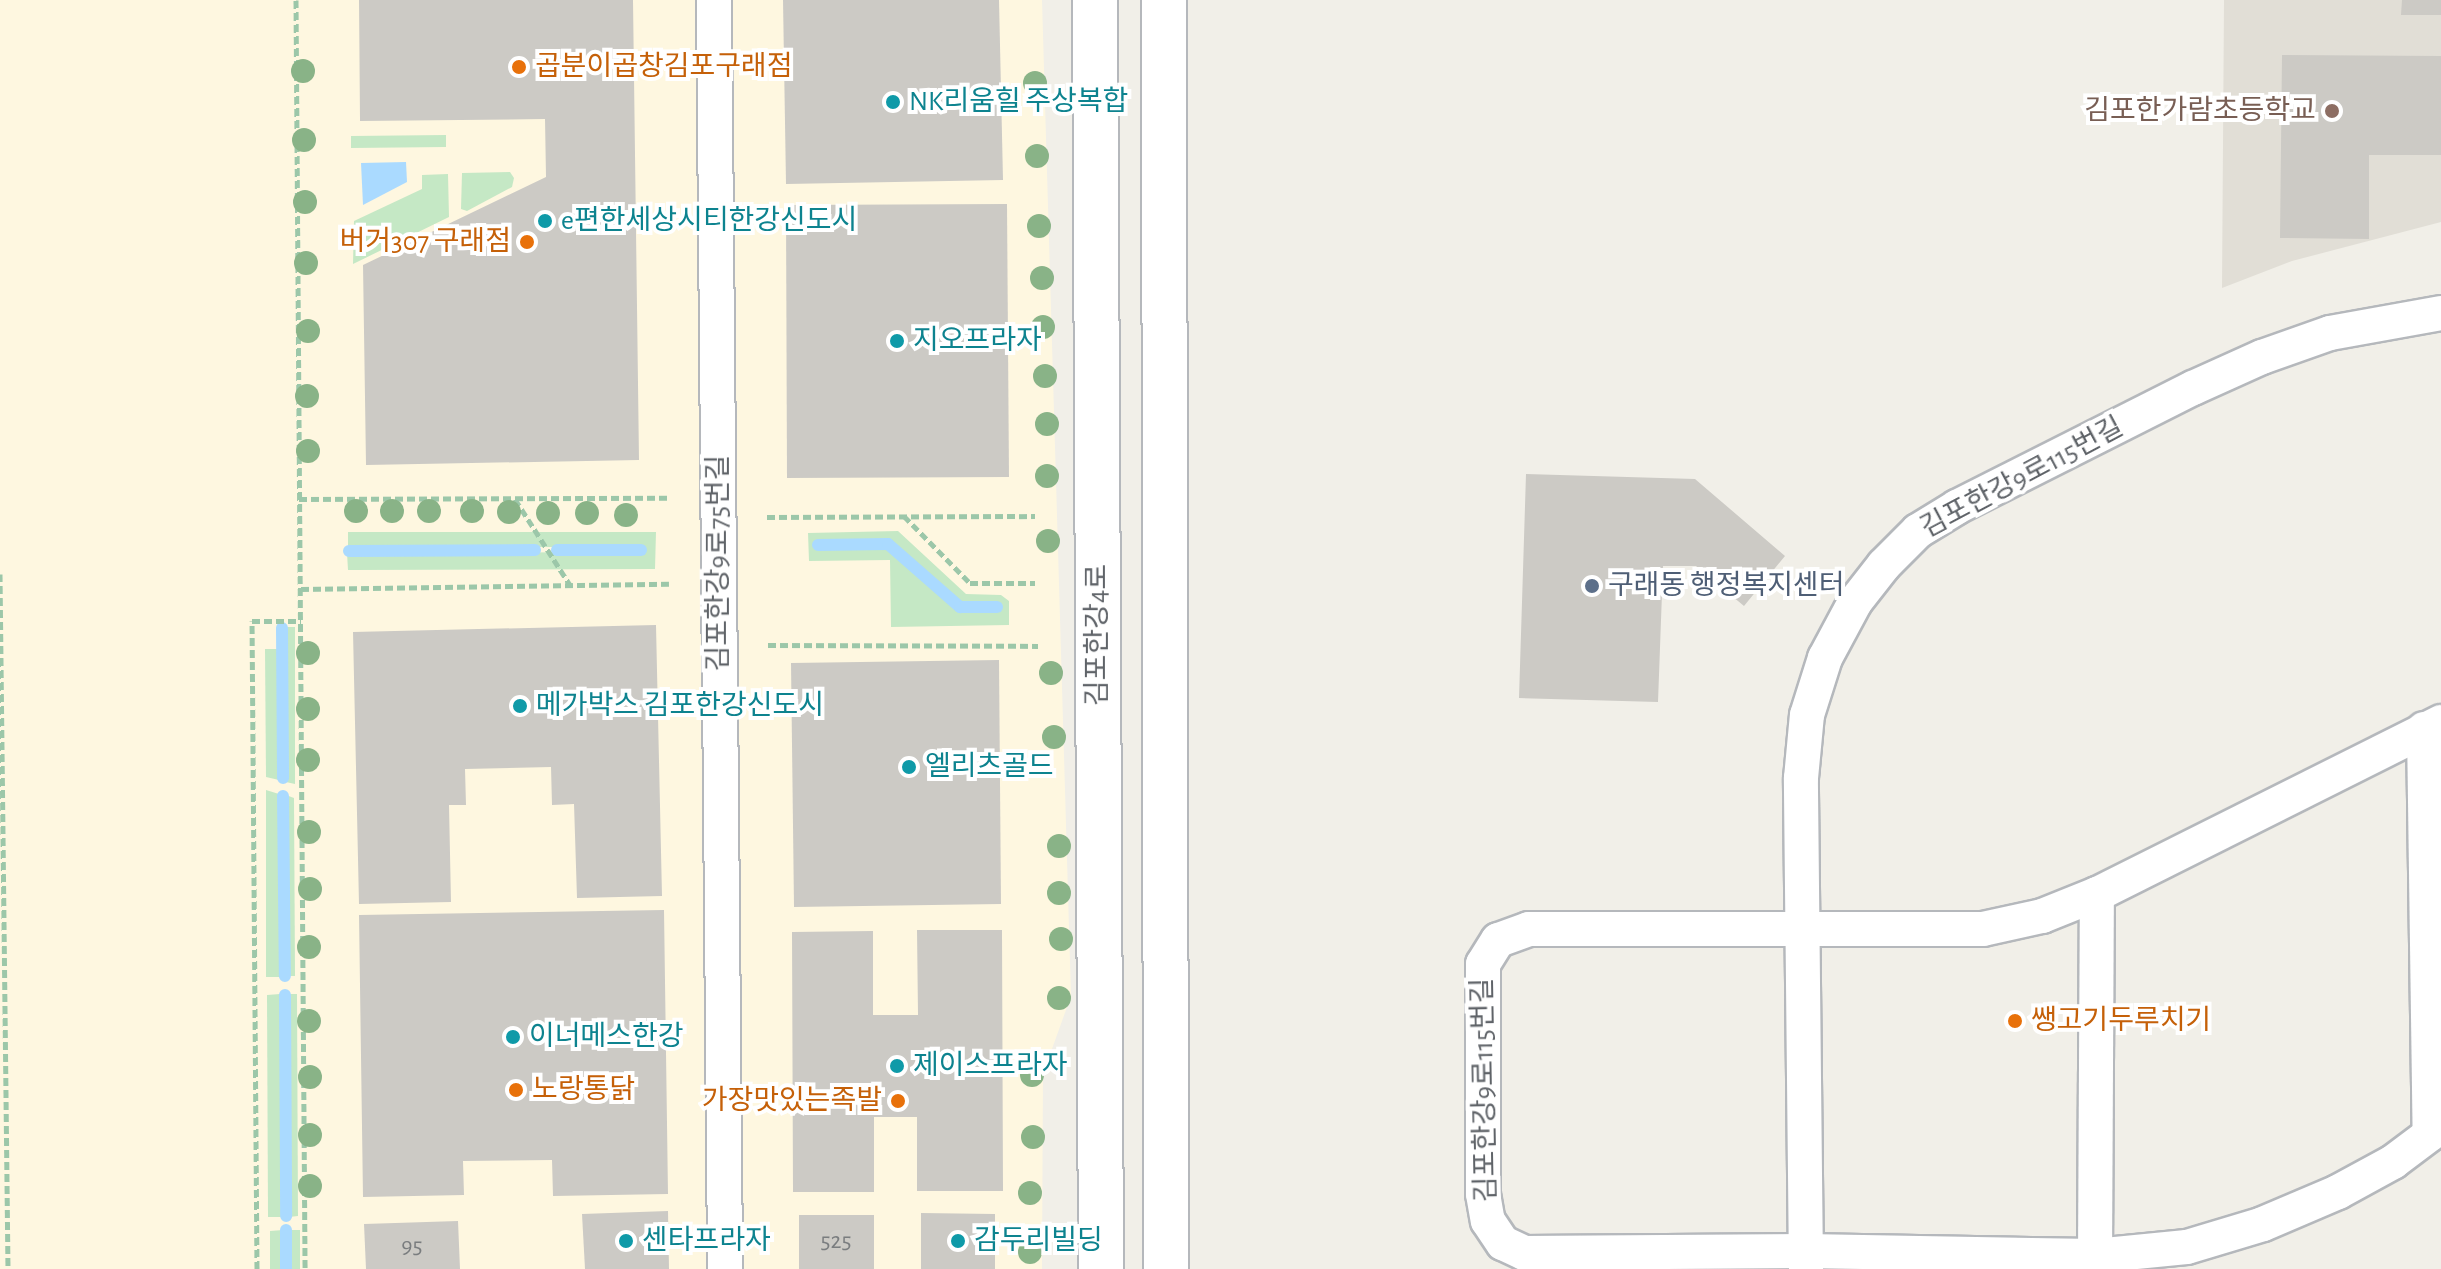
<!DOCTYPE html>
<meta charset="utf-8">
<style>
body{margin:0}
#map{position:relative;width:2441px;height:1269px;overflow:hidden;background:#f1efe8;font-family:"Alegreya Sans","Noto Sans KR",sans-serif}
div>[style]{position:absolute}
.commercial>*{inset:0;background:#fef7e0}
.education>*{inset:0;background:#e1ded6}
.green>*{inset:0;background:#c5e8c5}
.water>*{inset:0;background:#aadaff}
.stream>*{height:12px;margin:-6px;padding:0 6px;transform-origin:6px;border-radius:6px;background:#aadaff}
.building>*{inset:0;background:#cccac5}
.path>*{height:5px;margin-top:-2.5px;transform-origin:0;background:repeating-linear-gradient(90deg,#9cc7a9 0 8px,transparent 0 12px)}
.roads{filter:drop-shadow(2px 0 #b5b8bc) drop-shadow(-2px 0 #b5b8bc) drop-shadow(0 2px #b5b8bc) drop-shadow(0 -2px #b5b8bc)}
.street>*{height:34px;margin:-17px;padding:0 17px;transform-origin:17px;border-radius:17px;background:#fff}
.secondary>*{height:44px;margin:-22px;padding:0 22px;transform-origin:22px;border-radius:22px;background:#fff}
.trees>*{width:24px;height:24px;margin:-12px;border-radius:50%;background:#89b387}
.dots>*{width:22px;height:22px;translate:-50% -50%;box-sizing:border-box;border:4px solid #fff;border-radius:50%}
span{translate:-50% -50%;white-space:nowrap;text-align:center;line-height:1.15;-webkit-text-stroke:8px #fff;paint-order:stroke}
.number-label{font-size:24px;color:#7a7d7f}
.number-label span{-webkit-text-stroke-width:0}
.food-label{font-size:28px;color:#c56008}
.left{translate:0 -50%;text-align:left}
.right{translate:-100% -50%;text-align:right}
.culture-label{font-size:28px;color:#0d838f}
.education-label{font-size:28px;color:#785e54}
.street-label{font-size:28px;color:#5f6368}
.service-label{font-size:28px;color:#4e5e75}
</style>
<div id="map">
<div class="commercial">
<div style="clip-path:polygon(0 0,1042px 0,1071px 996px,1043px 1074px,1042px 1269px,0 1269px)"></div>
</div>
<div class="education">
<div style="clip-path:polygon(2224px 0,2441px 0,2441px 222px,2292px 261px,2222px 288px)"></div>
</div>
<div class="green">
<div style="clip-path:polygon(446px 135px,446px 147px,351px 148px,351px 136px)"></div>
<div style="clip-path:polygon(510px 172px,514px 178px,512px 187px,467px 211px,461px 209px,462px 173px)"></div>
<div style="clip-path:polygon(448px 174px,449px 217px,353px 264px,354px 221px,422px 189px,422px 175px)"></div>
<div style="clip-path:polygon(evenodd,898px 531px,966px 594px,1001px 595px,1009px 601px,1009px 625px,891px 627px,890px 560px,809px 561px,808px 533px,898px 531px,817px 543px,889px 543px,960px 606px,998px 608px,960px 609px,887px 546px,817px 543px)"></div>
<div style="clip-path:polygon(348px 532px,656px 532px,655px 569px,348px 570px,347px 553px,643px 552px,645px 547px,348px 547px)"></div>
<div style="clip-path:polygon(285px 627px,295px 627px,295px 784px,286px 782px)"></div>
<div style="clip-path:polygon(265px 649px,279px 649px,279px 780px,266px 777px)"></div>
<div style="clip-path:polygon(266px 790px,279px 794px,280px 977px,266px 977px)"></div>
<div style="clip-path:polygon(286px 795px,294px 798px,295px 976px,286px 976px)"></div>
<div style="clip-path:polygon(280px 994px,282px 1217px,268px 1217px,267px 995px)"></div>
<div style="clip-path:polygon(287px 994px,297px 994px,298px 1216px,289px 1217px)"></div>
<div style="clip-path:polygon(283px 1230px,284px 1269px,270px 1269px,270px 1231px)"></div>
<div style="clip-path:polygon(290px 1230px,300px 1230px,300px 1269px,290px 1269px)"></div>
</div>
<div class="water">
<div style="clip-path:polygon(406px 162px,407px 182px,363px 205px,361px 163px)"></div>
</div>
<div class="stream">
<div style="left:818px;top:545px;width:70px;rotate:-0.8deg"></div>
<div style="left:888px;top:544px;width:96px;rotate:41.2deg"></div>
<div style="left:960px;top:607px;width:37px"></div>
<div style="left:557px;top:550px;width:84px"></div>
<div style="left:349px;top:551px;width:186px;rotate:-0.3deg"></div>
<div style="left:282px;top:628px;width:150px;rotate:89.6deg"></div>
<div style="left:283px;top:796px;width:180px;rotate:89.4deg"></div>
<div style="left:285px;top:995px;width:221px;rotate:89.7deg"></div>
<div style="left:286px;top:1230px;width:39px;rotate:90deg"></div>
</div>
<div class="building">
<div style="clip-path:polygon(359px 0,633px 0,639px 460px,366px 465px,363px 265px,546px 177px,545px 119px,360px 121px)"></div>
<div style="clip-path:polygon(783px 0,999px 0,1003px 180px,786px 184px)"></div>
<div style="clip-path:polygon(2402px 0,2441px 0,2441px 15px,2401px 15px)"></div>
<div style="clip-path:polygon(2282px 55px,2441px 56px,2441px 155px,2369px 155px,2369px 239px,2280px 238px)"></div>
<div style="clip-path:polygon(1007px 204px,1009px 477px,787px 478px,786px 205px)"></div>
<div style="clip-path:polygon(1526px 474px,1695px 479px,1785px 556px,1744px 606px,1696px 566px,1663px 566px,1658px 702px,1519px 698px)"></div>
<div style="clip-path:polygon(656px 625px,662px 896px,577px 898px,574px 804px,552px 805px,551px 767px,465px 769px,466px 805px,449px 805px,451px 902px,359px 904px,353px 632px)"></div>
<div style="clip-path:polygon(999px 660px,1001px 904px,794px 907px,791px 663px)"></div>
<div style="clip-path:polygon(664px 910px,668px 1194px,553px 1196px,552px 1160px,463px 1161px,464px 1195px,363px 1197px,359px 915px)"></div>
<div style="clip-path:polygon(917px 930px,1002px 930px,1003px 1191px,917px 1191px,917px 1117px,874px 1117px,874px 1192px,793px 1192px,792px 932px,873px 931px,873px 1015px,918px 1015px)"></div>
<div style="clip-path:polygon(668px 1211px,669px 1269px,585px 1269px,582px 1214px)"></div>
<div style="clip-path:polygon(921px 1213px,995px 1214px,995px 1269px,921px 1269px)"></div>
<div style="clip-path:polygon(799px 1215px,874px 1215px,874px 1269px,799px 1269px)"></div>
<div style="clip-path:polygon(458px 1221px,460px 1269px,366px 1269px,364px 1224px)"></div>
</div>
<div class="path">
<div style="left:296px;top:0;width:1269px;rotate:89.59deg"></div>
<div style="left:299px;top:499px;width:370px;rotate:-0.2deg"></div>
<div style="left:515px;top:499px;width:102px;rotate:57.4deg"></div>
<div style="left:904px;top:516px;width:94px;rotate:45.4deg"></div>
<div style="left:970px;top:583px;width:65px"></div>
<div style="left:767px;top:517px;width:268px;rotate:-0.2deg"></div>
<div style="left:0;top:574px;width:695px;rotate:89.34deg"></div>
<div style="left:301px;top:589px;width:368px;rotate:-0.8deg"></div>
<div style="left:768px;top:645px;width:270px;rotate:0.2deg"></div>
<div style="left:257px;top:1269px;width:648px;rotate:-90.44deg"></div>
<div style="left:252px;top:621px;width:49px"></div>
</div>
<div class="roads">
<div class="street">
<div style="left:714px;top:0;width:1269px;rotate:89.5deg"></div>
<div style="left:2441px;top:722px;width:385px;rotate:153.4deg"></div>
<div style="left:2097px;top:894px;width:59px;rotate:158.2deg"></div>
<div style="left:2042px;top:916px;width:60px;rotate:167.6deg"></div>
<div style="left:1983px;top:929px;width:454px;rotate:180deg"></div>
<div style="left:1529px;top:929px;width:33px;rotate:160deg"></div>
<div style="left:1498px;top:940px;width:28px;rotate:122deg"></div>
<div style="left:1483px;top:964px;width:230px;rotate:90deg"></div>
<div style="left:1483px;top:1194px;width:27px;rotate:80deg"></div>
<div style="left:1488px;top:1221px;width:27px;rotate:56deg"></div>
<div style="left:1503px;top:1243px;width:23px;rotate:25deg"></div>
<div style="left:1524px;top:1253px;width:282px;rotate:-0.4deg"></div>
<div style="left:1806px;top:1251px;width:289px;rotate:1deg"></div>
<div style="left:2095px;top:1256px;width:92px;rotate:-5.6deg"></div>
<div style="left:2187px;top:1247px;width:79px;rotate:-16.8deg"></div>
<div style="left:2263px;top:1224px;width:82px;rotate:-23.1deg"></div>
<div style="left:2338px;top:1192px;width:63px;rotate:-28.6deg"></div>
<div style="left:2393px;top:1162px;width:60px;rotate:-36.9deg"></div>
<div style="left:2424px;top:729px;width:405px;rotate:89.2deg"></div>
<div style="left:2095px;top:1256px;width:362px;rotate:-89.7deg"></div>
<div style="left:1806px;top:1269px;width:491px;rotate:-90.6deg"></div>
<div style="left:1801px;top:778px;width:63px;rotate:-84.6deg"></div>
<div style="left:1807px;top:715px;width:60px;rotate:-72.5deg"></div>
<div style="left:1825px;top:658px;width:64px;rotate:-61.8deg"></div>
<div style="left:1855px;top:602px;width:47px;rotate:-51.9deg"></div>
<div style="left:1884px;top:565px;width:48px;rotate:-45deg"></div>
<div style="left:1918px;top:531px;width:46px;rotate:-31.6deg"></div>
<div style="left:1957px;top:507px;width:264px;rotate:-26.8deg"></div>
<div style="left:2193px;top:388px;width:76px;rotate:-24.2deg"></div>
<div style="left:2262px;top:357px;width:72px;rotate:-19.4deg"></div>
<div style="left:2330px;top:333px;width:113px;rotate:-10.2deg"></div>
</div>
<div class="secondary">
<div style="left:1095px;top:0;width:1269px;rotate:89.73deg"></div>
<div style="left:1164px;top:0;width:1269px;rotate:89.91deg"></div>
</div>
</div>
<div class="trees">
<div style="left:303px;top:71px"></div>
<div style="left:1035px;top:83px"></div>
<div style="left:304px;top:140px"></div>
<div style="left:1037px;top:156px"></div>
<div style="left:305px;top:202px"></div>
<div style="left:1039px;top:226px"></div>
<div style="left:306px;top:263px"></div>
<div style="left:1042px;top:278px"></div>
<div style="left:1043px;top:327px"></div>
<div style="left:308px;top:331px"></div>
<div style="left:1045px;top:376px"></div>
<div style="left:307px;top:396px"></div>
<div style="left:1047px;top:424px"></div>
<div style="left:308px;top:451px"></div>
<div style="left:1047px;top:476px"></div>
<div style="left:356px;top:511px"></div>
<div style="left:392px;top:511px"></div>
<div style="left:429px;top:511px"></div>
<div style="left:472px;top:511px"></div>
<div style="left:509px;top:512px"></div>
<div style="left:548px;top:513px"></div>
<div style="left:587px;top:513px"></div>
<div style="left:626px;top:515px"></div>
<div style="left:1048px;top:541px"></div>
<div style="left:308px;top:653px"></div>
<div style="left:1051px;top:673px"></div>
<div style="left:308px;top:709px"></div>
<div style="left:1054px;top:737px"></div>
<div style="left:308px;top:760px"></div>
<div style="left:309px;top:832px"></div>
<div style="left:1059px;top:846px"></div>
<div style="left:310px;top:889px"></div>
<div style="left:1059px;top:893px"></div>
<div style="left:1061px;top:939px"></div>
<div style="left:309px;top:947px"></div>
<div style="left:1059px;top:998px"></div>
<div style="left:309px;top:1021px"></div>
<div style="left:1032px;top:1075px"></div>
<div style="left:310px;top:1077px"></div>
<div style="left:310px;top:1135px"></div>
<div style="left:1033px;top:1137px"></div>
<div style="left:310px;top:1186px"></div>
<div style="left:1030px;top:1193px"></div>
<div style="left:1030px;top:1252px"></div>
</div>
<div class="dots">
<div style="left:519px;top:67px;background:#e8710a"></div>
<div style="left:893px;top:102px;background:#0f9aa8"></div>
<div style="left:2332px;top:111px;background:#8d6e63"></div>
<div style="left:545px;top:221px;background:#0f9aa8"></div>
<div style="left:527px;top:242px;background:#e8710a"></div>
<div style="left:897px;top:341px;background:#0f9aa8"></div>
<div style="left:1592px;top:586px;background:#5c6f8a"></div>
<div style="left:520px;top:706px;background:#0f9aa8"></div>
<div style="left:909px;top:767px;background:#0f9aa8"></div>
<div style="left:2015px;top:1021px;background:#e8710a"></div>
<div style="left:513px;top:1037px;background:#0f9aa8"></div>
<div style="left:897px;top:1066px;background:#0f9aa8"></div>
<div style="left:516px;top:1090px;background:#e8710a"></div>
<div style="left:898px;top:1101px;background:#e8710a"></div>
<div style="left:626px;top:1241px;background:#0f9aa8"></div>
<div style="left:958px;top:1241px;background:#0f9aa8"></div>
</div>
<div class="number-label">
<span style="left:836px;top:1242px">525</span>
<span style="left:412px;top:1247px">95</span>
</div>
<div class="food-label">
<span class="left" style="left:535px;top:67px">곱분이곱창김포구래점</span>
<span class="right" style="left:511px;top:242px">버거307 구래점</span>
<span class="left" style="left:2031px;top:1021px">쌩고기두루치기</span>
<span class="left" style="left:532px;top:1090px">노랑통닭</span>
<span class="right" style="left:882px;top:1101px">가장맛있는족발</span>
</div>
<div class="culture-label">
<span class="left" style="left:909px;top:102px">NK리움힐 주상복합</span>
<span class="left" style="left:561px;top:221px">e편한세상시티한강신도시</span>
<span class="left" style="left:913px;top:341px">지오프라자</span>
<span class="left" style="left:536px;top:706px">메가박스 김포한강신도시</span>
<span class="left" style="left:925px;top:767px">엘리츠골드</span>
<span class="left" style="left:529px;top:1037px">이너메스한강</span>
<span class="left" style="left:913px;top:1066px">제이스프라자</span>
<span class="left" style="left:642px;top:1241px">센타프라자</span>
<span class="left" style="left:974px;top:1241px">감두리빌딩</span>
</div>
<div class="education-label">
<span class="right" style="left:2316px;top:111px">김포한가람초등학교</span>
</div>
<div class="street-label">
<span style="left:2022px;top:478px;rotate:-28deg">김포한강9로115번길</span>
<span style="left:719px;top:563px;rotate:-90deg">김포한강9로75번길</span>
<span style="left:1098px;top:635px;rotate:-90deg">김포한강4로</span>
<span style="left:1485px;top:1090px;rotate:-91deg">김포한강9로115번길</span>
</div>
<div class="service-label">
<span class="left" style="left:1608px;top:586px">구래동 행정복지센터</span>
</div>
</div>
